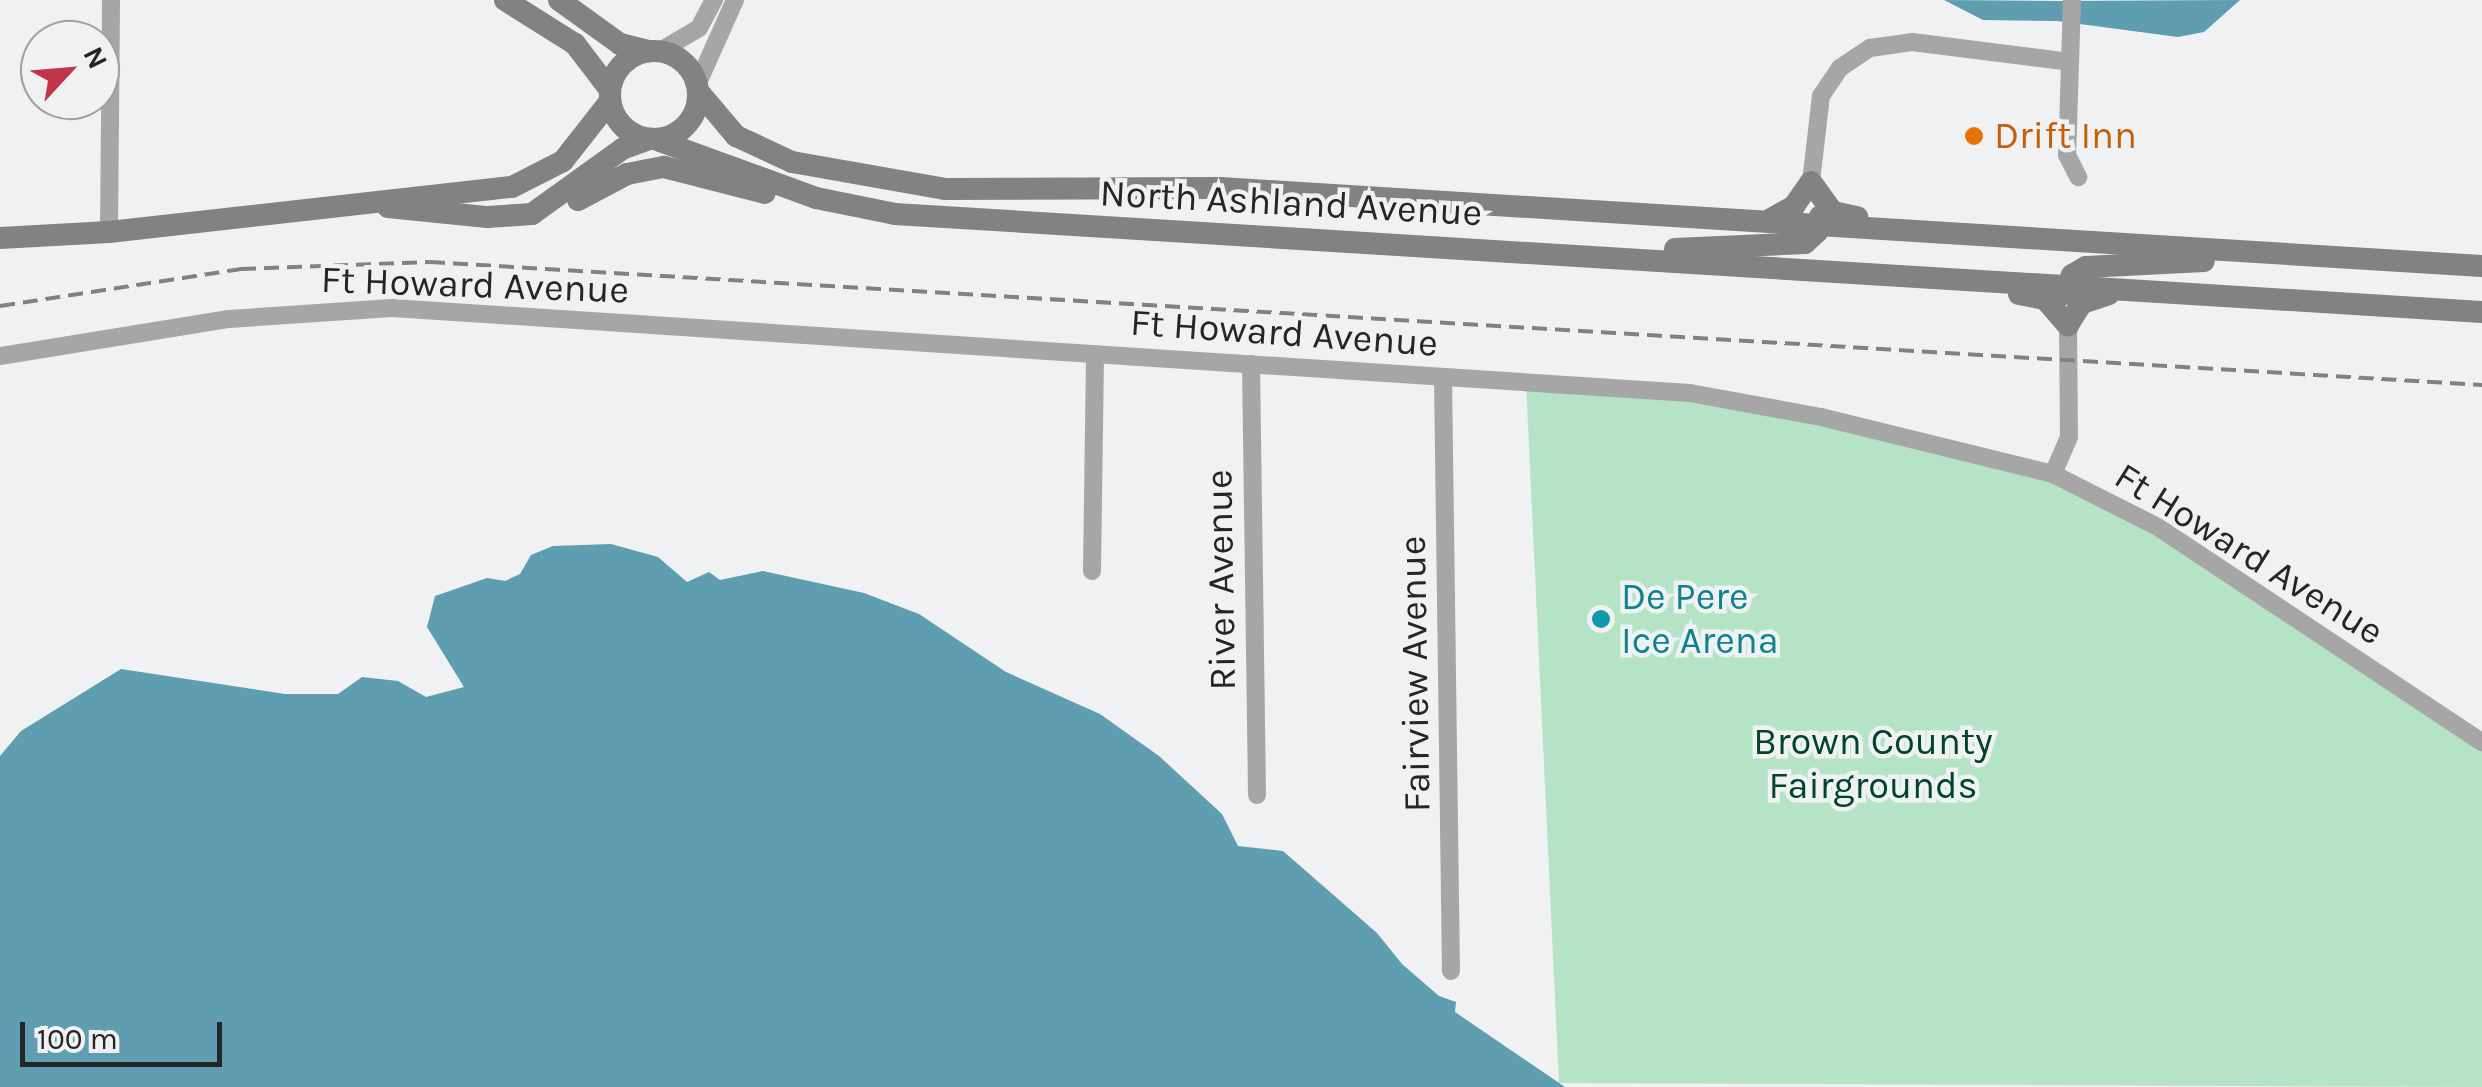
<!DOCTYPE html>
<style>
body{margin:0}
#map{position:relative;width:2482px;height:1087px;overflow:hidden;background:#f0f1f2;font-family:Karla,sans-serif}
div>[style]{position:absolute}
.green>*{inset:0;background:#b4e3c6}
.water>*{inset:0;background:#5f9db0}
.street>*{height:18px;margin:-9px;padding:0 9px;transform-origin:9px;border-radius:9px;background:#a7a6a6}
.secondary>*{height:22px;margin:-11px;padding:0 11px;transform-origin:11px;border-radius:11px;background:#838282}
.secondary>.ring{margin:-11px;padding:0;box-sizing:content-box;background:none;border:22px solid #838282;border-radius:50%}
.rail>*{height:4px;margin-top:-2px;transform-origin:0;background:repeating-linear-gradient(90deg,#808182 0 15px,transparent 0 23px)}
.dots>*{width:28px;height:28px;translate:-50% -50%;box-sizing:border-box;border:5px solid #f0f1f2;border-radius:50%}
span{translate:-50% -50%;white-space:nowrap;text-align:center;line-height:1.15;-webkit-text-stroke:9px #f0f1f2;paint-order:stroke}
.food-label{font-size:38px;color:#c56008}
.left{translate:0 -50%;text-align:left}
.street-label{font-size:38px;color:#242525}
.culture-label{font-size:38px;color:#0d838f}
.park-label{font-size:38px;color:#014528}
.north{position:absolute;left:20px;top:20px;width:100px;height:100px;box-sizing:border-box;background:#f0f1f2;border:2px solid #9e9fa0;border-radius:50%;rotate:64deg;font-size:28px;font-weight:700;line-height:40px;text-align:center;color:#242525}
.north::after{content:'';display:block;margin:auto;width:35px;height:45px;background:#c3334a;clip-path:polygon(50% 0,100% 100%,50% 72%,0 100%)}
.scale{position:absolute;left:20px;top:1022px;width:202px;height:45px;box-sizing:border-box;border:5px solid #242525;border-top:0;padding-left:12px;font-size:30px;line-height:35px;white-space:nowrap;color:#242525;-webkit-text-stroke:8px #f0f1f2;paint-order:stroke}
</style>
<div id="map">
<div class="green">
<div style="clip-path:polygon(1526px 382px,1690px 393px,2053px 474px,2127px 508px,2482px 742px,2482px 1087px,1559px 1083px)"></div>
</div>
<div class="water">
<div style="clip-path:polygon(1944px 0,2058px 1px,2240px 0,2204px 32px,2178px 37px,2057px 21px,1983px 20px)"></div>
<div style="clip-path:polygon(611px 544px,658px 557px,687px 582px,709px 572px,720px 580px,763px 571px,864px 593px,919px 614px,1006px 672px,1100px 714px,1159px 756px,1222px 814px,1238px 846px,1283px 851px,1377px 933px,1402px 964px,1439px 996px,1456px 1002px,1455px 1012px,1565px 1087px,0 1087px,0 756px,21px 731px,121px 669px,285px 694px,338px 694px,362px 677px,398px 681px,426px 697px,464px 687px,427px 627px,435px 596px,487px 578px,505px 581px,520px 574px,531px 555px,553px 546px)"></div>
</div>
<div class="street">
<div style="left:2072px;top:0;width:155px;rotate:91.8deg"></div>
<div style="left:2067px;top:155px;width:25px;rotate:63deg"></div>
<div style="left:660px;top:51px;width:45px;rotate:-30.5deg"></div>
<div style="left:699px;top:28px;width:32px;rotate:-62deg"></div>
<div style="left:697px;top:85px;width:93px;rotate:-65.9deg"></div>
<div style="left:1811px;top:182px;width:87px;rotate:-83.4deg"></div>
<div style="left:1821px;top:96px;width:34px;rotate:-56deg"></div>
<div style="left:1840px;top:68px;width:36px;rotate:-34deg"></div>
<div style="left:1870px;top:48px;width:42px;rotate:-8.1deg"></div>
<div style="left:1912px;top:42px;width:159px;rotate:7.2deg"></div>
<div style="left:109px;top:232px;width:232px;rotate:-89.5deg"></div>
<div style="left:0;top:356px;width:232px;rotate:-9.2deg"></div>
<div style="left:229px;top:319px;width:163px;rotate:-3.9deg"></div>
<div style="left:392px;top:308px;width:1301px;rotate:3.75deg"></div>
<div style="left:1690px;top:393px;width:133px;rotate:10.4deg"></div>
<div style="left:1821px;top:417px;width:239px;rotate:13.8deg"></div>
<div style="left:2053px;top:474px;width:118px;rotate:26.8deg"></div>
<div style="left:2158px;top:527px;width:389px;rotate:33.6deg"></div>
<div style="left:1251px;top:364px;width:431px;rotate:89.2deg"></div>
<div style="left:1443px;top:377px;width:594px;rotate:89.23deg"></div>
<div style="left:2053px;top:474px;width:40px;rotate:-66.6deg"></div>
<div style="left:2069px;top:437px;width:112px;rotate:-90.5deg"></div>
<div style="left:1092px;top:571px;width:217px;rotate:-89.2deg"></div>
</div>
<div class="secondary">
<div style="left:505px;top:0;width:83px;rotate:32.2deg"></div>
<div style="left:575px;top:44px;width:58px;rotate:52.7deg"></div>
<div style="left:559px;top:0;width:75px;rotate:35.8deg"></div>
<div style="left:620px;top:44px;width:30px;rotate:14deg"></div>
<div class="ring" style="left:610px;top:51px;width:66px;height:66px"></div>
<div style="left:698px;top:91px;width:59px;rotate:49.8deg"></div>
<div style="left:736px;top:136px;width:62px;rotate:24.9deg"></div>
<div style="left:792px;top:162px;width:155px;rotate:10deg"></div>
<div style="left:945px;top:189px;width:275px;rotate:-0.2deg"></div>
<div style="left:1220px;top:188px;width:1264px;rotate:3.54deg"></div>
<div style="left:657px;top:140px;width:169px;rotate:20deg"></div>
<div style="left:816px;top:198px;width:81px;rotate:11.4deg"></div>
<div style="left:895px;top:214px;width:1590px;rotate:3.53deg"></div>
<div style="left:578px;top:200px;width:55px;rotate:-28deg"></div>
<div style="left:627px;top:174px;width:38px;rotate:-11deg"></div>
<div style="left:664px;top:167px;width:104px;rotate:14.4deg"></div>
<div style="left:388px;top:207px;width:100px;rotate:5.8deg"></div>
<div style="left:487px;top:217px;width:45px;rotate:-3.8deg"></div>
<div style="left:532px;top:214px;width:111px;rotate:-35.8deg"></div>
<div style="left:622px;top:149px;width:30px;rotate:-20deg"></div>
<div style="left:1769px;top:220px;width:29px;rotate:-29deg"></div>
<div style="left:1794px;top:206px;width:29px;rotate:-55deg"></div>
<div style="left:1811px;top:182px;width:37px;rotate:54deg"></div>
<div style="left:1833px;top:212px;width:25px;rotate:12deg"></div>
<div style="left:0;top:238px;width:109px;rotate:-3.2deg"></div>
<div style="left:109px;top:232px;width:406px;rotate:-6.4deg"></div>
<div style="left:512px;top:187px;width:57px;rotate:-27deg"></div>
<div style="left:563px;top:161px;width:76px;rotate:-51.9deg"></div>
<div style="left:1675px;top:249px;width:130px;rotate:-2.6deg"></div>
<div style="left:1805px;top:243px;width:16px;rotate:-43deg"></div>
<div style="left:1817px;top:232px;width:16px;rotate:-79deg"></div>
<div style="left:2019px;top:294px;width:26px;rotate:11deg"></div>
<div style="left:2045px;top:299px;width:35px;rotate:49deg"></div>
<div style="left:2068px;top:325px;width:26px;rotate:-58deg"></div>
<div style="left:2082px;top:303px;width:28px;rotate:-18deg"></div>
<div style="left:2062px;top:295px;width:22px;rotate:-63deg"></div>
<div style="left:2072px;top:275px;width:16px;rotate:-30deg"></div>
<div style="left:2086px;top:267px;width:118px;rotate:-2.9deg"></div>
</div>
<div class="rail">
<div style="left:0;top:306px;width:244px;rotate:-8.7deg"></div>
<div style="left:241px;top:269px;width:189px;rotate:-2.1deg"></div>
<div style="left:430px;top:262px;width:2056px;rotate:3.43deg"></div>
</div>
<div class="dots">
<div style="left:1974px;top:136px;background:#e8710a"></div>
<div style="left:1601px;top:619px;background:#0f9aa8"></div>
</div>
<div class="food-label">
<span class="left" style="left:1994px;top:136px">Drift Inn</span>
</div>
<div class="street-label">
<span style="left:1291px;top:203px;rotate:3deg">North Ashland Avenue</span>
<span style="left:475px;top:285px;rotate:2deg">Ft Howard Avenue</span>
<span style="left:1284px;top:333px;rotate:4deg">Ft Howard Avenue</span>
<span style="left:2249px;top:554px;rotate:32deg">Ft Howard Avenue</span>
<span style="left:1221px;top:580px;rotate:-91deg">River Avenue</span>
<span style="left:1415px;top:674px;rotate:-91deg">Fairview Avenue</span>
</div>
<div class="culture-label">
<span class="left" style="left:1621px;top:619px">De Pere<br>Ice Arena</span>
</div>
<div class="park-label">
<span style="left:1873px;top:764px">Brown County<br>Fairgrounds</span>
</div>
<div class="north">N</div>
<div class="scale">100 m</div>
</div>
